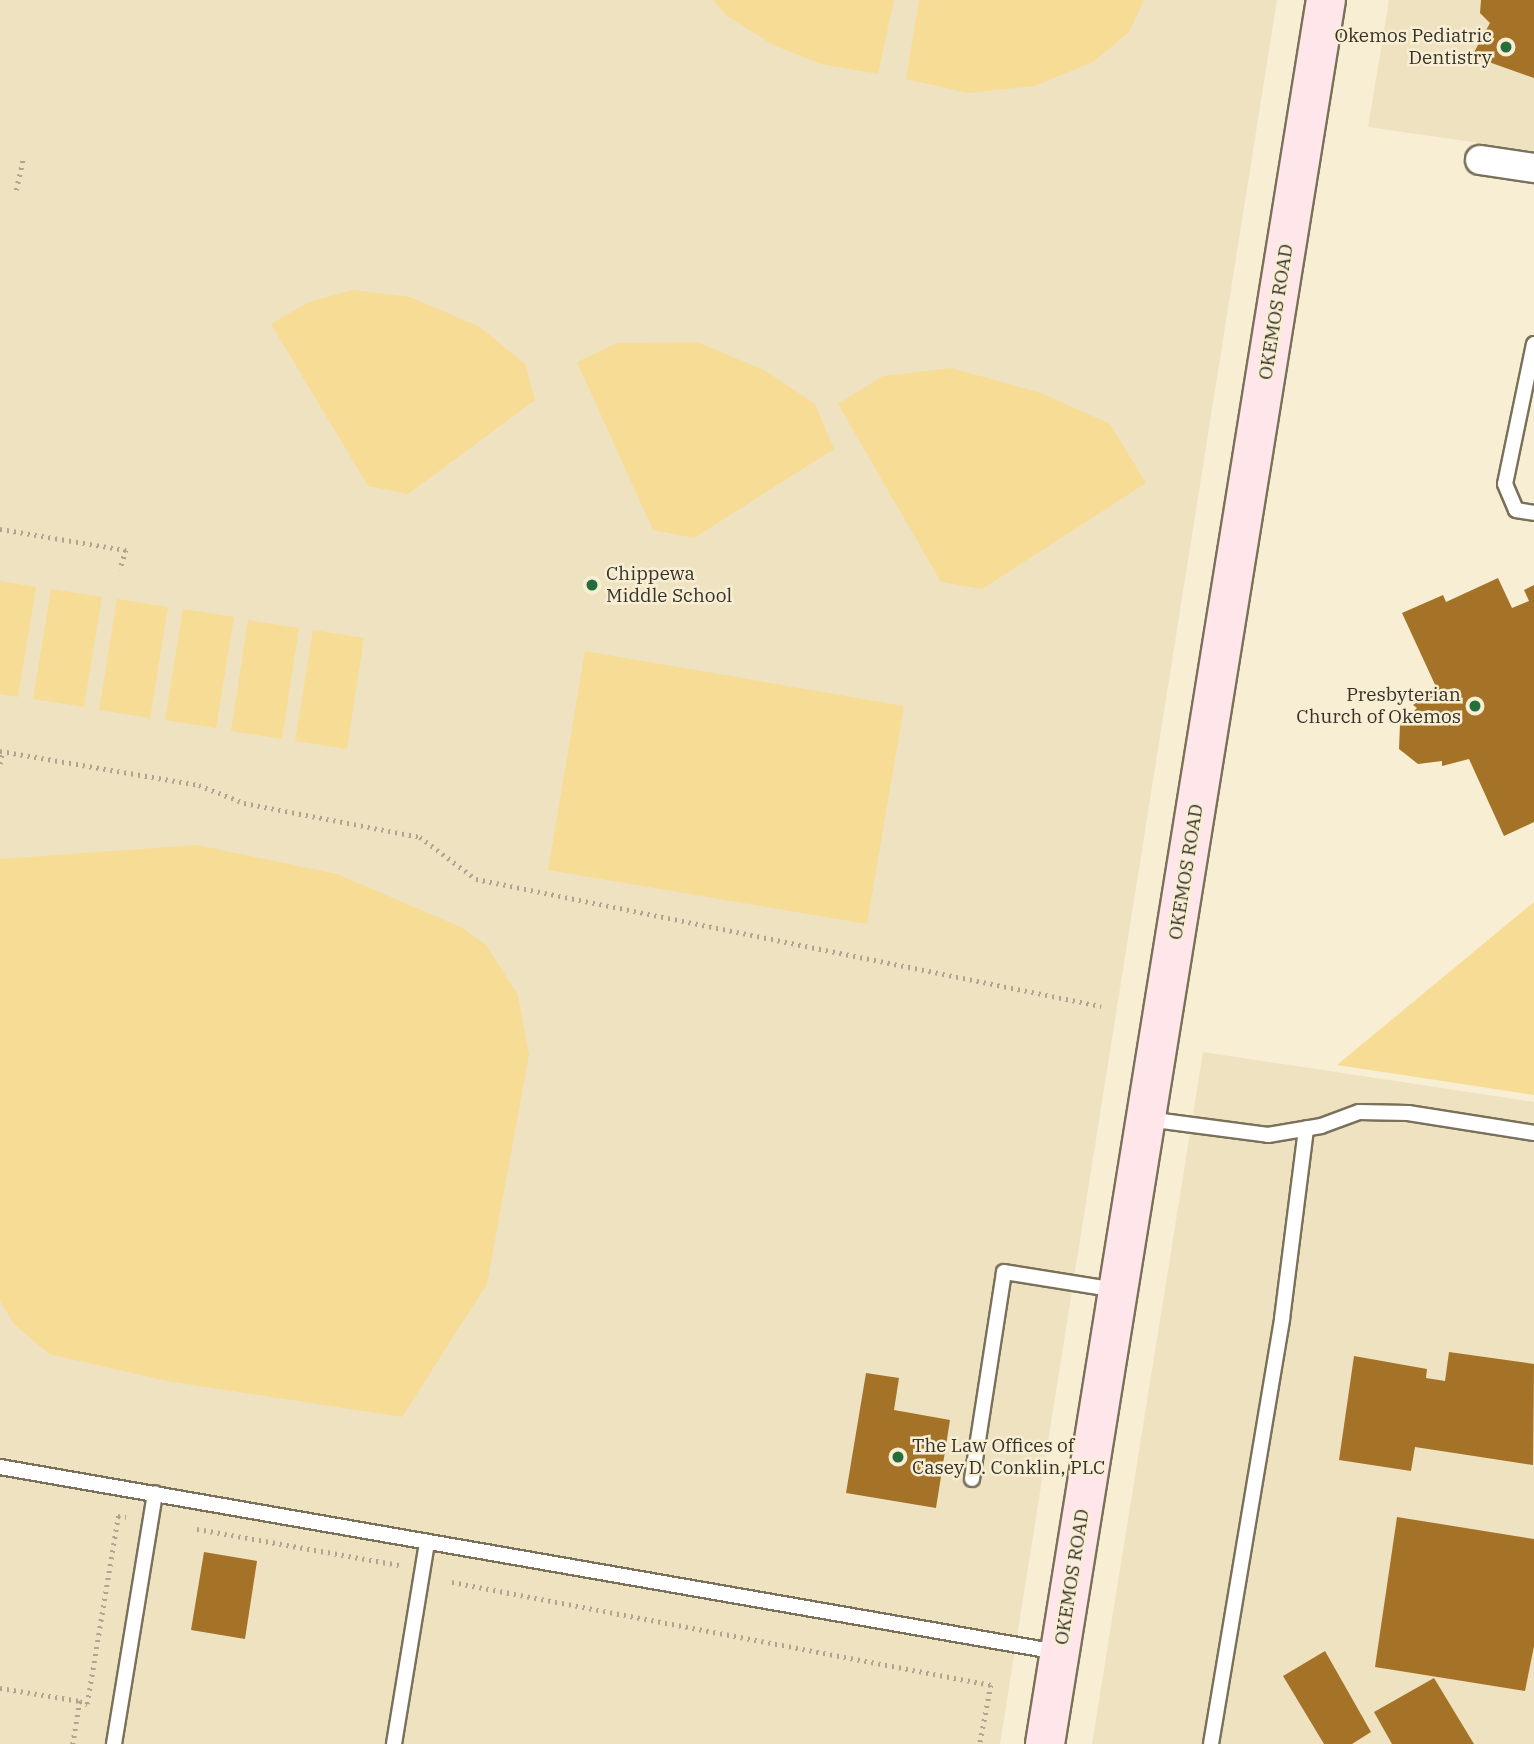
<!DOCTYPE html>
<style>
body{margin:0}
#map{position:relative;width:1534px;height:1744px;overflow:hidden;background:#f8eed4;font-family:"IBM Plex Serif",serif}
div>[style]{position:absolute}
.built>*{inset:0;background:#efe2c1}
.green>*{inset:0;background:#f7dc96}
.building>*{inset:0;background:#a57328}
.path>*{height:4.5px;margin-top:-2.25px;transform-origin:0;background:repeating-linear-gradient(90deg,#ada591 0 2px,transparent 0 7px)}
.roads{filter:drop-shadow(2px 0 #7a715a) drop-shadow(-2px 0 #7a715a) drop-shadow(0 2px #7a715a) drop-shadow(0 -2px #7a715a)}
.service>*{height:14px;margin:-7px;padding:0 7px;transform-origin:7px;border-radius:7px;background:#fff}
.minor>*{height:28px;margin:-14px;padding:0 14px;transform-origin:14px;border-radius:14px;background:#fff}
.secondary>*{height:38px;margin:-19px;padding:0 19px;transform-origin:19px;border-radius:19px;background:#fee6eb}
.dots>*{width:19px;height:19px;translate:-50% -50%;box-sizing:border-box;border:4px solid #f8eed4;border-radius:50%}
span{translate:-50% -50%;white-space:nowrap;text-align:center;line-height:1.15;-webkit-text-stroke:5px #f8eed4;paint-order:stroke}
.poi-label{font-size:19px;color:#363228}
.right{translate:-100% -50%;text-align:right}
.left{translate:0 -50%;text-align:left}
.street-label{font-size:19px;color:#363228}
</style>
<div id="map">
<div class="built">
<div style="clip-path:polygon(0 0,1277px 0,1000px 1744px,0 1744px)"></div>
<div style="clip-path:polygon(1389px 0,1534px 0,1534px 151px,1368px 127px)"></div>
<div style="clip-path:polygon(1203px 1052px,1534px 1102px,1534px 1744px,1092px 1744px)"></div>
</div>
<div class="green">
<div style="clip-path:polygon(713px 0,894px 0,878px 74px,821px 64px,773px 45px,727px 16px)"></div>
<div style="clip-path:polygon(919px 0,1144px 0,1129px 32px,1093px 62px,1034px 86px,968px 93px,906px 79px)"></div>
<div style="clip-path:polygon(353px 290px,410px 297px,480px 327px,525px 364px,535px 400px,408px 494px,368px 486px,271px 324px,309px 302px)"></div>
<div style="clip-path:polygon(697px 342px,764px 370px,815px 404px,834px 449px,694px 538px,653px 530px,577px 362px,617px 343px)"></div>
<div style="clip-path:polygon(951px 368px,1041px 393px,1110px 424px,1146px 483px,982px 589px,941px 582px,838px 404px,883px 376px)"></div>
<div style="clip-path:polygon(0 581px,36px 587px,18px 697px,0 694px)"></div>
<div style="clip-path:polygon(51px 589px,102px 597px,84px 707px,33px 699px)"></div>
<div style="clip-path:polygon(117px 599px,168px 607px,150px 718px,99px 710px)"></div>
<div style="clip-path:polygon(183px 609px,234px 617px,216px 728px,165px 720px)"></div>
<div style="clip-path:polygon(248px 620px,299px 628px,282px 739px,231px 731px)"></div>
<div style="clip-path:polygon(313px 630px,364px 638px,347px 749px,295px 741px)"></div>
<div style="clip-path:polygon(585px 651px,904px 706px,867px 924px,548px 870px)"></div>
<div style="clip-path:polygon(197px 845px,337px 874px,463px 928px,486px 945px,518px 995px,529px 1055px,487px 1284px,402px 1417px,167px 1381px,49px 1354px,14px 1324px,0 1301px,0 859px)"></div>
<div style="clip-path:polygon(1534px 902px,1534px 1095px,1337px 1065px)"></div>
</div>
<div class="building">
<div style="clip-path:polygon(1481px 0,1534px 0,1534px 78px,1472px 56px,1490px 23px,1480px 13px)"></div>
<div style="clip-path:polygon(1498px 578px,1512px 608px,1529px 601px,1524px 590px,1534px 585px,1534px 822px,1504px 836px,1469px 759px,1442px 766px,1442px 761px,1418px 764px,1399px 749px,1400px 724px,1417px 708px,1413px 705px,1437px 689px,1402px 613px,1443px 595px,1446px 602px)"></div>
<div style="clip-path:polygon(1449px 1352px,1534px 1364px,1533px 1465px,1415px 1447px,1411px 1471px,1339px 1460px,1354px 1356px,1427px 1369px,1426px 1378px,1445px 1381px)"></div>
<div style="clip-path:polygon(866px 1373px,899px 1378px,894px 1410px,950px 1420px,936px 1508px,846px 1493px)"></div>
<div style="clip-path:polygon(1397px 1517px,1534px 1539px,1534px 1646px,1525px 1691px,1375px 1667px)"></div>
<div style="clip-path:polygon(204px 1552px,257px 1561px,245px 1639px,191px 1630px)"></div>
<div style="clip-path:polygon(1325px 1651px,1371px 1732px,1352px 1744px,1324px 1744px,1283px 1676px)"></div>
<div style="clip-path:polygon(1434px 1678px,1474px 1744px,1392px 1744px,1374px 1712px)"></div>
</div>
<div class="path">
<div style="left:16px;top:190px;width:32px;rotate:-77deg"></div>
<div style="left:0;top:529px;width:128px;rotate:9.5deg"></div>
<div style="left:126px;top:550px;width:21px;rotate:107deg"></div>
<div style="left:0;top:751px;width:202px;rotate:9.7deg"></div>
<div style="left:199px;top:785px;width:48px;rotate:21.8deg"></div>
<div style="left:244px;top:803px;width:179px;rotate:10.9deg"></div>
<div style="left:420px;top:837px;width:70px;rotate:36.9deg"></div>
<div style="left:476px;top:879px;width:638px;rotate:11.49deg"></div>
<div style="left:0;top:764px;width:13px;rotate:-81deg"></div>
<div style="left:197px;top:1529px;width:205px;rotate:10.1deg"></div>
<div style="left:452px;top:1582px;width:549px;rotate:10.82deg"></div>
<div style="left:991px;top:1685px;width:60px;rotate:100.6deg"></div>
<div style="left:0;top:1688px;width:81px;rotate:9.2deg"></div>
<div style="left:80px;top:1701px;width:44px;rotate:99.2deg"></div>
<div style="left:80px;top:1701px;width:8px;rotate:23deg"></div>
<div style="left:87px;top:1704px;width:191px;rotate:-80.6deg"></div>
<div style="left:118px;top:1516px;width:8px;rotate:7deg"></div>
</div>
<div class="roads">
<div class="service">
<div style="left:1534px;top:344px;width:143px;rotate:101.7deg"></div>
<div style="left:1505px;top:484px;width:28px;rotate:67deg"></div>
<div style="left:1516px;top:510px;width:18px;rotate:9deg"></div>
<div style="left:1147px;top:1119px;width:122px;rotate:7.5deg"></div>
<div style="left:1268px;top:1135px;width:54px;rotate:-9.6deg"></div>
<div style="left:1321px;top:1126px;width:40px;rotate:-20.2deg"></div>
<div style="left:1359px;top:1112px;width:49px;rotate:1.2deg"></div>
<div style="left:1408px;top:1113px;width:128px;rotate:9deg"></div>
<div style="left:0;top:1467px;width:1074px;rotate:9.92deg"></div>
<div style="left:972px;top:1479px;width:209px;rotate:-81.2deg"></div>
<div style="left:1004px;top:1272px;width:114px;rotate:9.1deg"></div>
<div style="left:114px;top:1744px;width:254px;rotate:-80.7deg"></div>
<div style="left:394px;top:1744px;width:205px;rotate:-80.7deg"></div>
<div style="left:1211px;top:1744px;width:431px;rotate:-80.5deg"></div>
<div style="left:1282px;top:1319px;width:192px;rotate:-82.8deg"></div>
</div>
<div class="minor">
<div style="left:1480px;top:160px;width:55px;rotate:8.4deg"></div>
</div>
<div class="secondary">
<div style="left:1045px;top:1744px;width:1766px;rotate:-80.85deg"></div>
</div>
</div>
<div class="dots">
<div style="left:1506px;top:47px;background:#246e3c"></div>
<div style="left:592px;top:585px;background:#246e3c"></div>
<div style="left:1475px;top:706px;background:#246e3c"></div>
<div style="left:898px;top:1457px;background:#246e3c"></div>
</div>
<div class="poi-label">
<span class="right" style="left:1492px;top:47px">Okemos Pediatric<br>Dentistry</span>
<span class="left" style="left:606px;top:585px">Chippewa<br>Middle School</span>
<span class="right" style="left:1461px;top:706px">Presbyterian<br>Church of Okemos</span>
<span class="left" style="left:912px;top:1457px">The Law Offices of<br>Casey D. Conklin, PLC</span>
</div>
<div class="street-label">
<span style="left:1276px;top:312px;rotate:-81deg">OKEMOS ROAD</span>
<span style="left:1186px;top:872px;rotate:-81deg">OKEMOS ROAD</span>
<span style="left:1072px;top:1577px;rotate:-81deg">OKEMOS ROAD</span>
</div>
</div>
